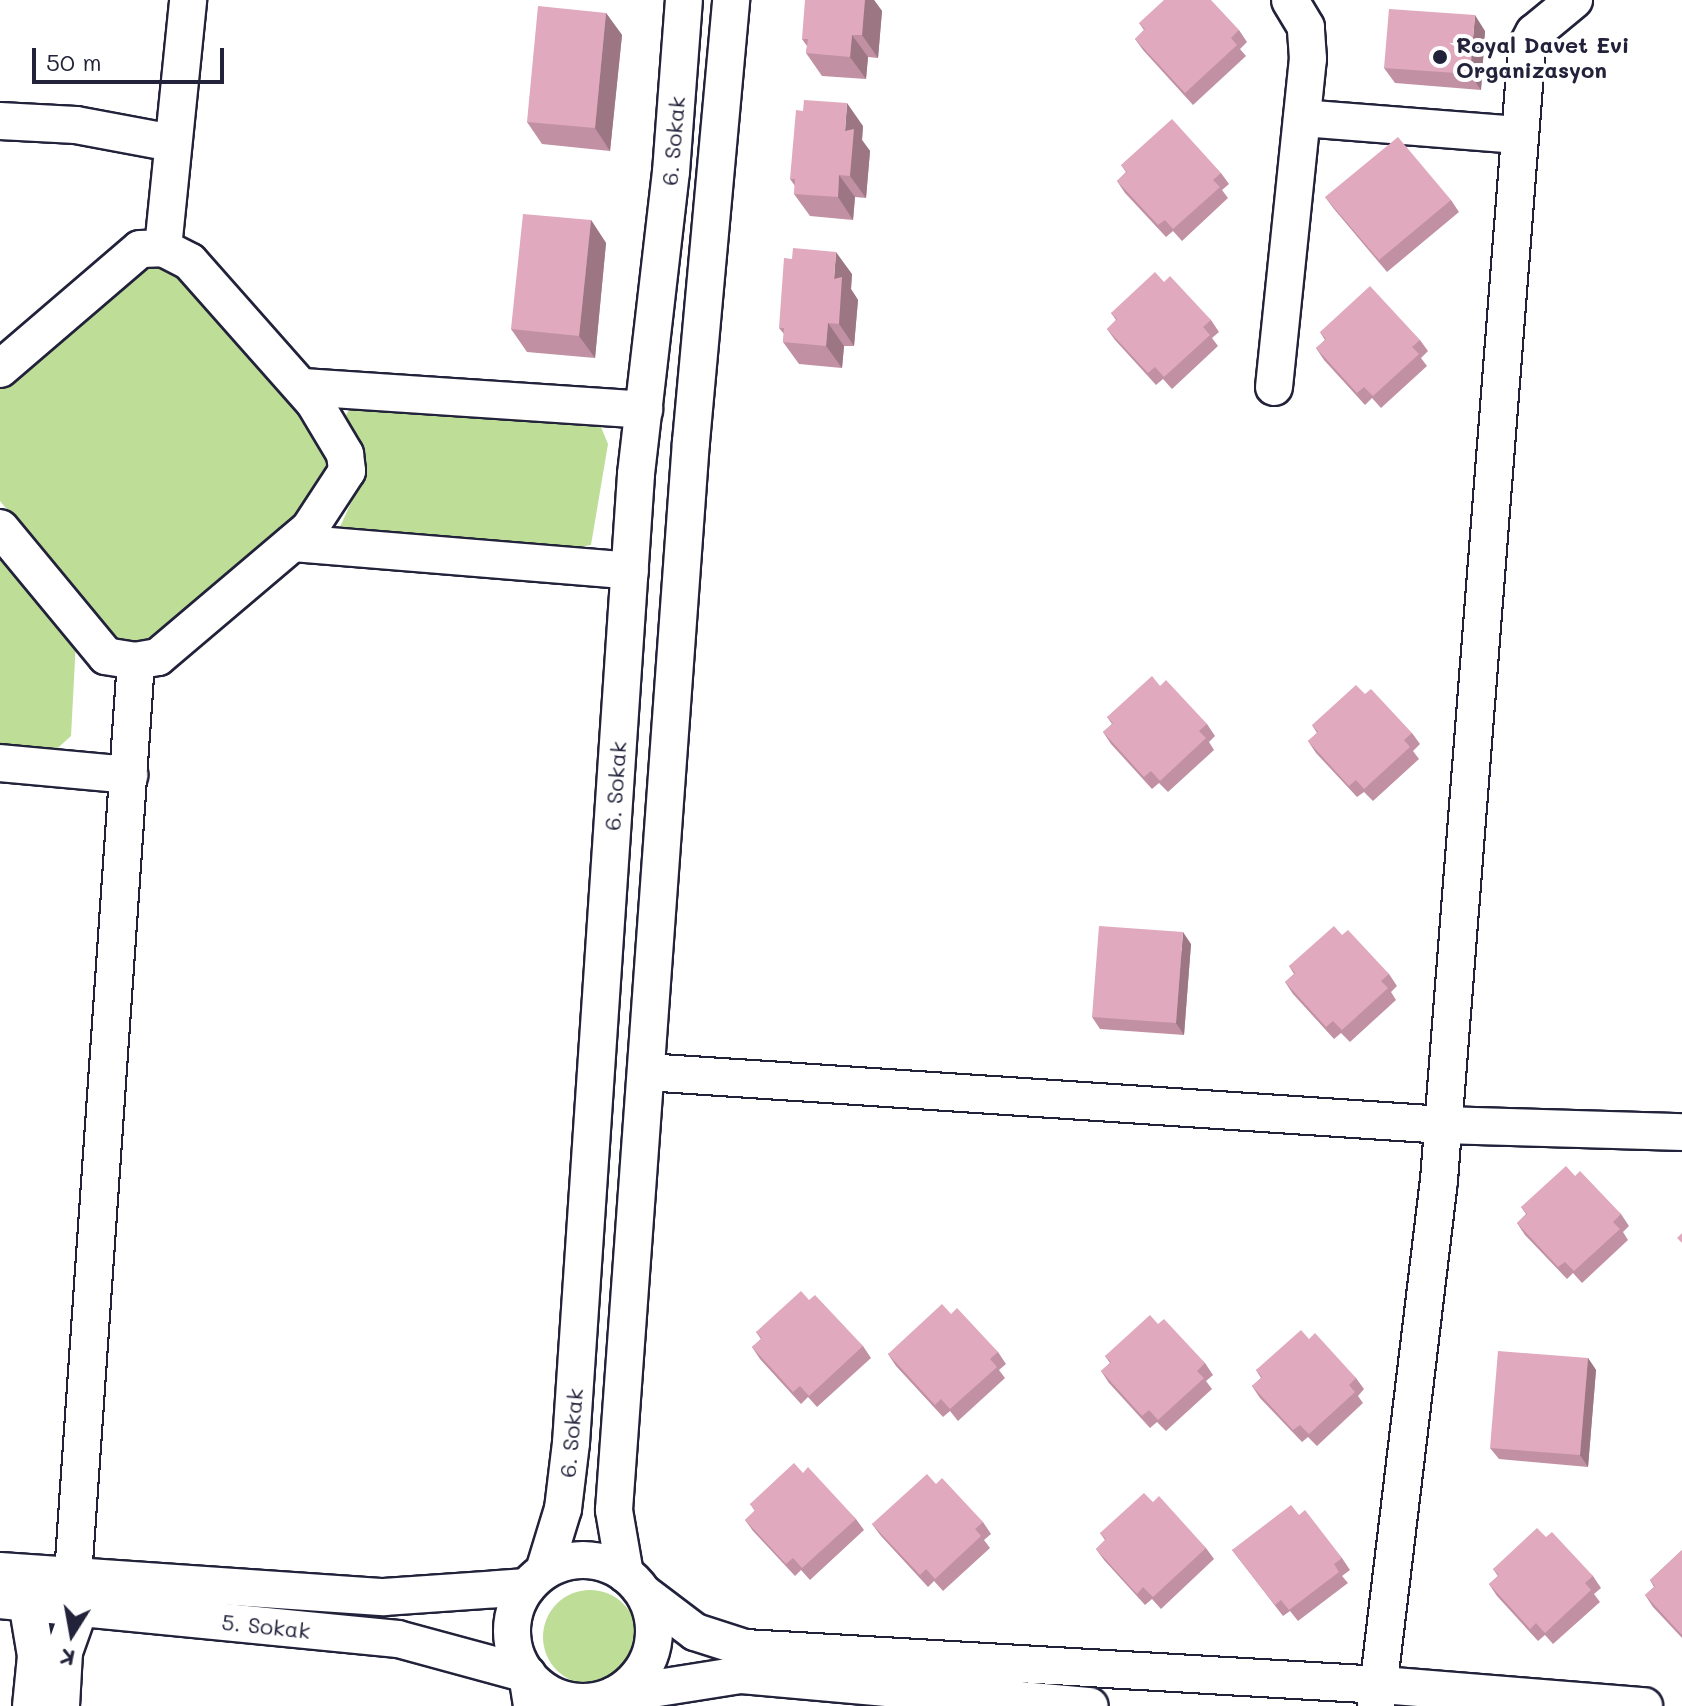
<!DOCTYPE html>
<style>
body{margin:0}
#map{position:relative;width:1682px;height:1706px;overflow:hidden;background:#fff;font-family:Mali,sans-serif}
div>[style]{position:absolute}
.green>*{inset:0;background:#bede97}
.round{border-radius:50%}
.roads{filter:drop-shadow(2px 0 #22223b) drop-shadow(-2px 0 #22223b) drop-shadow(0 2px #22223b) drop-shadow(0 -2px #22223b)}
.minor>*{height:36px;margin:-18px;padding:0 18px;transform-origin:18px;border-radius:18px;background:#fff}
.minor>.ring{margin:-18px;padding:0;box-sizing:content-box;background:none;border:36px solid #fff;border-radius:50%}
.wall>*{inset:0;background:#c191a3}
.shaded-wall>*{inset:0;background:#9d7684}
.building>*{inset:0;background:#e0a9bd}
.dots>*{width:22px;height:22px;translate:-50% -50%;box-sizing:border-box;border:4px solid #fff;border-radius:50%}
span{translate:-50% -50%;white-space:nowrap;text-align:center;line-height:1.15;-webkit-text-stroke:8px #fff;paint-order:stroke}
.poi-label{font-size:22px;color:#22223b;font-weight:700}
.left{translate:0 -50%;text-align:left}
.street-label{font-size:22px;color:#22223b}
.north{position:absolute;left:32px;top:1594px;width:80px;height:80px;-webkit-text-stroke:6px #fff;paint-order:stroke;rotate:191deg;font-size:22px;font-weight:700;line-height:32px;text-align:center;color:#22223b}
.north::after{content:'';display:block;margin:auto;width:28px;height:36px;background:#22223b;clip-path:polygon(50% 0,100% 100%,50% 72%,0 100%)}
.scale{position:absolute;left:32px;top:48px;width:192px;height:36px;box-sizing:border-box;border:4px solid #22223b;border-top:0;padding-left:10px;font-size:24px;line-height:28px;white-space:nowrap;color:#22223b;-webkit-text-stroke:6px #fff;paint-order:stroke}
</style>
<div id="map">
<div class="green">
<div style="clip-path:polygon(164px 257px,328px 442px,336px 464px,328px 489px,161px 637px,126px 647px,106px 630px,0 501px,0 387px,126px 276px)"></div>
<div style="clip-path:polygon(349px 410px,601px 427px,608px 444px,591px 545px,576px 548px,339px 529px,360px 483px,357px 441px,346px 415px)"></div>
<div style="clip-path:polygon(0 552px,76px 641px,71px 736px,50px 755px,0 751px)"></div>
<div class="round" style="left:543px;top:1590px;width:94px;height:94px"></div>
</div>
<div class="roads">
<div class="minor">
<div style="left:1302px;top:118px;width:218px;rotate:4.5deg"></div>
<div style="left:0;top:121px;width:76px;rotate:3deg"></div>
<div style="left:76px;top:125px;width:98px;rotate:10.6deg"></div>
<div style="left:163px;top:248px;width:249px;rotate:-84.2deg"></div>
<div style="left:0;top:369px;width:184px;rotate:-40.6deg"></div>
<div style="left:140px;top:249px;width:23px;rotate:-2deg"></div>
<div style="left:163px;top:248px;width:30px;rotate:27deg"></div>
<div style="left:190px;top:262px;width:187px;rotate:48.5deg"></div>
<div style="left:314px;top:402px;width:61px;rotate:59.2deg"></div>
<div style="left:345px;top:454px;width:17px;rotate:83deg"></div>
<div style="left:347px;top:471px;width:69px;rotate:123.2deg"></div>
<div style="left:309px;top:529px;width:198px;rotate:139.7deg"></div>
<div style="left:158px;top:657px;width:22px;rotate:170deg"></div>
<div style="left:136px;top:661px;width:30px;rotate:-171deg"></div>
<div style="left:106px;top:656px;width:166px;rotate:-129.6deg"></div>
<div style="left:302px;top:387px;width:343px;rotate:3.8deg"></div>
<div style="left:1274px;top:387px;width:330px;rotate:-84.1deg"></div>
<div style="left:1308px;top:59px;width:32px;rotate:-94deg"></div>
<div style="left:1306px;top:27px;width:31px;rotate:-121deg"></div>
<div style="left:293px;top:543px;width:338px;rotate:4.7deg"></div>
<div style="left:0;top:763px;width:130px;rotate:5.3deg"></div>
<div style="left:646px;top:1072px;width:799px;rotate:3.8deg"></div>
<div style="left:1443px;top:1125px;width:239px;rotate:1.7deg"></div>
<div class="ring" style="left:512px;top:1560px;width:106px;height:106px"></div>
<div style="left:0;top:1571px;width:385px;rotate:3.9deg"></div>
<div style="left:384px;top:1597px;width:143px;rotate:-4deg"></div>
<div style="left:544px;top:1571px;width:65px;rotate:-73deg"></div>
<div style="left:563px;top:1509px;width:66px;rotate:-83.1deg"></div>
<div style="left:571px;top:1443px;width:971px;rotate:-86.16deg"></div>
<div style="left:636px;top:474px;width:304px;rotate:-83.4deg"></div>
<div style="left:671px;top:172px;width:172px;rotate:-85.7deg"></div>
<div style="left:625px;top:1574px;width:65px;rotate:-99.8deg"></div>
<div style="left:614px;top:1510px;width:1071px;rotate:-85.88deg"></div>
<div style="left:691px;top:442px;width:444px;rotate:-84.8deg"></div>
<div style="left:73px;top:1576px;width:917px;rotate:-86.06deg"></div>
<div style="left:645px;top:1594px;width:63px;rotate:37.2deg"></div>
<div style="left:695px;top:1632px;width:52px;rotate:17.7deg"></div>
<div style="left:745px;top:1648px;width:637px;rotate:3.33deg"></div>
<div style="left:1381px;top:1685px;width:264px;rotate:4.6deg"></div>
<div style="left:0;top:1600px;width:400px;rotate:5.6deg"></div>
<div style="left:398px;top:1639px;width:134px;rotate:15.2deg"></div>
<div style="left:527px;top:1674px;width:32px;rotate:81deg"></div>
<div style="left:27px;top:1602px;width:55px;rotate:80.5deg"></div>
<div style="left:36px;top:1656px;width:50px;rotate:95.7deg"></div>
<div style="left:61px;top:1706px;width:54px;rotate:-86.8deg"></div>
<div style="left:64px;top:1652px;width:48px;rotate:-70.4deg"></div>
<div style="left:611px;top:1706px;width:11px;rotate:-75deg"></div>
<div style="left:614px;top:1695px;width:128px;rotate:-9deg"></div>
<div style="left:740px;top:1675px;width:351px;rotate:5.1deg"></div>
<div style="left:1376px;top:1706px;width:530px;rotate:-83.17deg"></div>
<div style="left:1439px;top:1180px;width:1137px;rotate:-85.56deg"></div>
<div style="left:1527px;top:46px;width:15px;rotate:-62deg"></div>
<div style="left:1534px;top:33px;width:52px;rotate:-39.5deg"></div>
</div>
</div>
<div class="wall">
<div style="clip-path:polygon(874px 0,882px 11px,878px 58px,868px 57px,866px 79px,822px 76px,806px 53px,807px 46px,802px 39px)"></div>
<div style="clip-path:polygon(606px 13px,622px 35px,610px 151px,542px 144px,527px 122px)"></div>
<div style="clip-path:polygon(1139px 23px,1239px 30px,1247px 42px,1240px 49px,1246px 56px,1193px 105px,1143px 50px,1135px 39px,1144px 30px)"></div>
<div style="clip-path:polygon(1485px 31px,1481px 90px,1395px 83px,1384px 68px)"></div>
<div style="clip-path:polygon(863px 126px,862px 140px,870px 151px,866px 198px,855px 197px,853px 220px,810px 216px,794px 194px,795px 186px,790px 179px)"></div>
<div style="clip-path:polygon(1121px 165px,1221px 173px,1229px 184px,1222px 190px,1228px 198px,1182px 241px,1173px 231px,1166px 237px,1125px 193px,1117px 181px,1126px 172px)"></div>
<div style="clip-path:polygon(1325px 197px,1451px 200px,1459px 212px,1387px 272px,1334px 209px)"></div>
<div style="clip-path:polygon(591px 220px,606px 243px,595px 358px,527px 352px,511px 329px)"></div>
<div style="clip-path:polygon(852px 274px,851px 289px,858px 300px,854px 346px,844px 346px,842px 368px,799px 364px,783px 342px,784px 334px,779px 328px)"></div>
<div style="clip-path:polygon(1164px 282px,1211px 320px,1219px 332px,1212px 338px,1218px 346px,1172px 389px,1163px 379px,1156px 385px,1115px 340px,1107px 329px,1116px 320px,1111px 313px)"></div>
<div style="clip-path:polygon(1320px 332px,1420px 340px,1428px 351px,1421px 358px,1427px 366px,1381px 408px,1372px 398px,1365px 405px,1324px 360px,1316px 348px,1325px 340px)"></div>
<div style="clip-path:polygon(1160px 686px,1207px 724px,1215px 736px,1209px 742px,1214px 750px,1168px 792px,1159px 783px,1152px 789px,1111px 744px,1103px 732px,1112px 724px,1107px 717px)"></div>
<div style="clip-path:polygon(1312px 725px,1412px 733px,1420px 744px,1413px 751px,1419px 759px,1373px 801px,1364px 792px,1357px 797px,1316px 753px,1308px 741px,1317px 733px)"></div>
<div style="clip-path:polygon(1342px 935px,1389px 974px,1397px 986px,1391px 992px,1396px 1000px,1350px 1042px,1341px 1033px,1334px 1039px,1293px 994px,1285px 982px,1294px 974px,1289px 966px)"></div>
<div style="clip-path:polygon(1191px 944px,1184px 1035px,1100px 1029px,1092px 1017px)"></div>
<div style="clip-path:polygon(1575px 1176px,1621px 1214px,1629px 1226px,1623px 1232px,1628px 1240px,1582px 1283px,1573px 1273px,1567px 1279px,1525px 1235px,1517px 1223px,1526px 1214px,1521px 1207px)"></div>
<div style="clip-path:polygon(809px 1300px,863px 1346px,871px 1358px,817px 1407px,808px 1397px,801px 1404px,760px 1359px,752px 1347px,761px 1339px,756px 1332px)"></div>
<div style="clip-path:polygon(951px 1314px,998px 1352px,1006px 1364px,999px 1370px,1005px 1378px,958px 1421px,950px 1411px,943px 1417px,896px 1366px,888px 1354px)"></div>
<div style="clip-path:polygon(1158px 1324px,1205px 1363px,1213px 1375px,1206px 1381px,1212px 1389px,1166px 1431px,1157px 1422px,1150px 1428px,1109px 1383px,1101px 1371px,1110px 1363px,1105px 1356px)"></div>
<div style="clip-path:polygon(1309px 1339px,1356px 1378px,1364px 1389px,1358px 1396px,1363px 1403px,1317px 1446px,1308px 1437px,1302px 1442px,1260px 1398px,1252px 1386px,1261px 1378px,1256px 1370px)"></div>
<div style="clip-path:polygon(1588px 1358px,1596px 1370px,1588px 1467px,1499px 1459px,1490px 1448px)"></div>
<div style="clip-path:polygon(803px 1473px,856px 1519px,864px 1530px,810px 1580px,801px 1570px,795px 1576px,753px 1531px,745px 1520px,755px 1511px,750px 1504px)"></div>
<div style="clip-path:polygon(936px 1484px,983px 1522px,991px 1534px,984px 1540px,990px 1548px,943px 1591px,934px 1581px,928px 1587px,881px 1536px,872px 1524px)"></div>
<div style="clip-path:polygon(1153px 1502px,1206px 1548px,1214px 1559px,1161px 1609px,1152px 1599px,1145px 1605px,1104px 1560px,1096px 1549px,1105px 1540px,1100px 1533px)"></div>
<div style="clip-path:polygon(1299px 1515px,1342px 1558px,1350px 1570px,1342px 1576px,1348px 1583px,1298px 1621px,1290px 1611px,1283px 1616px,1232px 1550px)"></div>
<div style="clip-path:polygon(1546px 1537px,1593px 1576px,1601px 1588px,1594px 1594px,1600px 1602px,1553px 1644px,1545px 1635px,1538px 1641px,1497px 1596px,1489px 1584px,1498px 1576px,1493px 1569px)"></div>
<div style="clip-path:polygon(1682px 1550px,1682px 1638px,1653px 1607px,1645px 1595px,1654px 1587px,1650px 1580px)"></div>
</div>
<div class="shaded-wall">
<div style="clip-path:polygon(864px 0,874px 0,882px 11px,878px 58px,862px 35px)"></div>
<div style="clip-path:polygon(606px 13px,622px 35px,610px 151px,595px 128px)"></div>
<div style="clip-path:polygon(1475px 15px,1485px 31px,1481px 90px,1470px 74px)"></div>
<div style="clip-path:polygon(852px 35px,868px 57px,866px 79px,850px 57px)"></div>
<div style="clip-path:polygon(847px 103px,863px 126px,862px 140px,870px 151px,866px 198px,850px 176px,845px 131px)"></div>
<div style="clip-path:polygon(839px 175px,855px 197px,853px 220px,838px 197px)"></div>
<div style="clip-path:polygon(591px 220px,606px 243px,595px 358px,579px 336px)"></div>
<div style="clip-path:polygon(836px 252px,852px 274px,851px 289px,858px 300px,854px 346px,839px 324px,834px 279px)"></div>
<div style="clip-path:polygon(828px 323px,844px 346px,842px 368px,826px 346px)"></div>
<div style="clip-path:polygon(1183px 932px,1191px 944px,1184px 1035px,1176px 1023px)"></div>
<div style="clip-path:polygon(1588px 1358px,1596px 1370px,1588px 1467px,1580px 1455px)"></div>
</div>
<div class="building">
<div style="clip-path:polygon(805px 0,865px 0,862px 35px,852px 35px,850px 57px,806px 53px,808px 39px,802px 39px)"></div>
<div style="clip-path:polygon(1164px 0,1211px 0,1239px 30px,1231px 38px,1237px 45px,1185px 93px,1135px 39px,1145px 29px,1139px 23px)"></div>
<div style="clip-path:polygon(538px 6px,606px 13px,595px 128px,527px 122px)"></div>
<div style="clip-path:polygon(1389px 9px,1475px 15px,1470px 74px,1384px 68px)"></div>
<div style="clip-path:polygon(804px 100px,847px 103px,845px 131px,854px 129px,850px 176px,839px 175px,838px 197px,794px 194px,795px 179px,790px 179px,796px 110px,803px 111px)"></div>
<div style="clip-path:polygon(1172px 119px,1221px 173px,1213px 180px,1220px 187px,1173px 229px,1165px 220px,1158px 225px,1117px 181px,1127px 172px,1121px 165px)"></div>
<div style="clip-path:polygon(1398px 137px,1451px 200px,1379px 260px,1325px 197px)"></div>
<div style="clip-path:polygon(523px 214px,591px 220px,579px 336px,511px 329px)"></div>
<div style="clip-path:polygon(793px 248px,836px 252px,834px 279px,842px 277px,839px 324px,828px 323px,826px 346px,783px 342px,784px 328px,779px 328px,784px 258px,792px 259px)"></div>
<div style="clip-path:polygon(1155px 272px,1164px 282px,1170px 276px,1211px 320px,1203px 327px,1210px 335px,1164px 377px,1155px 367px,1148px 373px,1107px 329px,1117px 319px,1111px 313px)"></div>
<div style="clip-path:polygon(1370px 286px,1420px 340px,1412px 347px,1419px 354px,1373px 396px,1364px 387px,1357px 393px,1316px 348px,1326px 339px,1320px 332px)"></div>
<div style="clip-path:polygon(1152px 676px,1160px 686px,1166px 680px,1207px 724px,1199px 731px,1206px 738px,1160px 781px,1151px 771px,1144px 777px,1103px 732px,1113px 723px,1107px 717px)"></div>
<div style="clip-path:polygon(1356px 685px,1365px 694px,1371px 689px,1412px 733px,1404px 740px,1410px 747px,1364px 789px,1356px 780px,1349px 786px,1308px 741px,1318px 732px,1312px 725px)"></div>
<div style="clip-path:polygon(1099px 926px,1183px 932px,1176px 1023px,1092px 1017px)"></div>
<div style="clip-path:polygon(1334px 926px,1342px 935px,1348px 930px,1389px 974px,1381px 981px,1388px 988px,1342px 1030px,1333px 1021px,1326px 1027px,1285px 982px,1295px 973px,1289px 966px)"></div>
<div style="clip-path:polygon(1566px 1166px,1575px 1176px,1580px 1171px,1621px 1214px,1613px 1222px,1620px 1229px,1574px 1271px,1565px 1262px,1558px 1267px,1517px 1223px,1527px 1214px,1521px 1207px)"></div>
<div style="clip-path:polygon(1682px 1233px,1682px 1243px,1677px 1238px)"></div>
<div style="clip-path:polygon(801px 1291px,809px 1300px,815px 1295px,863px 1346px,809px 1396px,800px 1386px,793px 1392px,752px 1347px,762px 1338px,756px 1332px)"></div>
<div style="clip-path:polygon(942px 1304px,951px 1314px,957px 1308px,998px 1352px,990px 1359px,997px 1367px,950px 1409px,941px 1399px,935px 1405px,888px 1354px)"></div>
<div style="clip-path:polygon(1150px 1315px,1158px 1324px,1164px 1319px,1205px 1363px,1197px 1371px,1204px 1378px,1158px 1420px,1149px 1410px,1142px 1416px,1101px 1371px,1111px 1362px,1105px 1356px)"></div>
<div style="clip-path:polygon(1301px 1330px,1309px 1339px,1315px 1333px,1356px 1378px,1349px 1385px,1355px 1392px,1309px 1434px,1300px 1425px,1293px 1430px,1252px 1386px,1262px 1377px,1256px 1370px)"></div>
<div style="clip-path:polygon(1498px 1351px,1588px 1358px,1580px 1455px,1490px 1448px)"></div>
<div style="clip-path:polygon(794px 1463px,803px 1473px,808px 1467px,856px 1519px,802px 1568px,793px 1558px,786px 1564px,745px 1520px,755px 1510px,750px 1504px)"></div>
<div style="clip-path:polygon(927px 1474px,936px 1484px,942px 1478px,983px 1522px,975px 1529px,981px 1536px,935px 1579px,926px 1569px,920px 1575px,872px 1524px)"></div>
<div style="clip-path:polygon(1144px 1493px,1153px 1502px,1159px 1496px,1206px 1548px,1153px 1597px,1143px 1587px,1137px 1594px,1096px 1549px,1106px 1539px,1100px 1533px)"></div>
<div style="clip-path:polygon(1291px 1505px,1299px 1515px,1305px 1510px,1342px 1558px,1334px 1564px,1339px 1572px,1289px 1610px,1281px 1600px,1275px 1605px,1232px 1550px)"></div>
<div style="clip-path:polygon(1537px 1528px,1546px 1537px,1552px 1532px,1593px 1576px,1585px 1583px,1591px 1590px,1545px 1633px,1536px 1623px,1530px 1629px,1489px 1584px,1499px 1575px,1493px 1569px)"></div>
<div style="clip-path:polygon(1682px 1550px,1682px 1635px,1645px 1595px,1655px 1586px,1650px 1580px)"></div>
</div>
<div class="dots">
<div style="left:1440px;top:57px;background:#22223b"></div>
</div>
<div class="poi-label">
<span class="left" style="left:1456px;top:57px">Royal Davet Evi<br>Organizasyon</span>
</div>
<div class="street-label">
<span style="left:673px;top:141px;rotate:-85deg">6. Sokak</span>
<span style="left:615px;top:786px;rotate:-86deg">6. Sokak</span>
<span style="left:571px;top:1433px;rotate:-85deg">6. Sokak</span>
<span style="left:266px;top:1626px;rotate:6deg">5. Sokak</span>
</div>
<div class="north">K</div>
<div class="scale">50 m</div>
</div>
